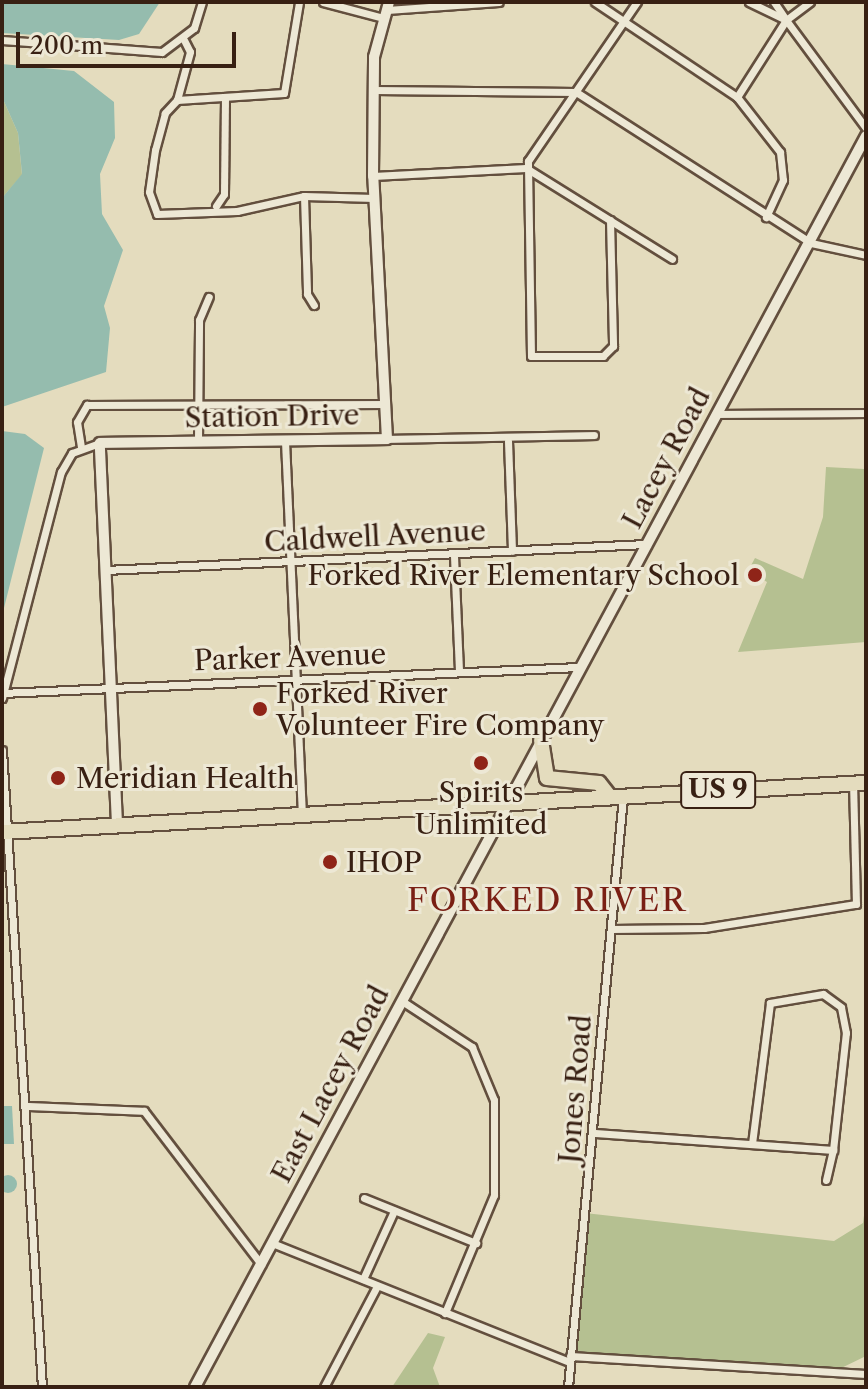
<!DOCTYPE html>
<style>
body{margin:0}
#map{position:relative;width:868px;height:1389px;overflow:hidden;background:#e4dcbe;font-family:"Libre Caslon Text",serif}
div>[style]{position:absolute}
.green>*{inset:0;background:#b5c091}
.water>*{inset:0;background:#95bcae}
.round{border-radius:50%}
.roads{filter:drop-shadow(2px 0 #634f3e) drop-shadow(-2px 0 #634f3e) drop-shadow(0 2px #634f3e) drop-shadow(0 -2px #634f3e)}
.street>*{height:7px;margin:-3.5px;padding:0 3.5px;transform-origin:3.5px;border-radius:3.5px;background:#ede8d5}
.secondary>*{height:10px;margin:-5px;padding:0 5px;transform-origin:5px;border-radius:5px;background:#ede8d5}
.highway>*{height:14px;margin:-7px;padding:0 7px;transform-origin:7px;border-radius:7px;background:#e4dcbe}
.dots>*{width:22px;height:22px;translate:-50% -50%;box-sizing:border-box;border:4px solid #ede8d5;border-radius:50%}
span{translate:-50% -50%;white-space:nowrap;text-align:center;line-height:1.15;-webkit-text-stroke:6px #ede8d5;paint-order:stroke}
.shield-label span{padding:2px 6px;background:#ede8d5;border:2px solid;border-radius:6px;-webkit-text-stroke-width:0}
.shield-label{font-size:26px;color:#382013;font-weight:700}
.street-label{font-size:28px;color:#382013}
.poi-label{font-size:28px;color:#382013}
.right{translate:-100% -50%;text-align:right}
.left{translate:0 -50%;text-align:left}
.quarter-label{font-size:32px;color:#7a1f14;letter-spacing:2px}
.frame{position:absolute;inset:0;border:4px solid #382013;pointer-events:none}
.scale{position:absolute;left:16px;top:32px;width:220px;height:36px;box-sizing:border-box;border:4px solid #382013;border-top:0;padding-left:10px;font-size:24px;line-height:28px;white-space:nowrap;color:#382013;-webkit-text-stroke:6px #ede8d5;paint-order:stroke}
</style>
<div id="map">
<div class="green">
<div style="clip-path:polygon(2px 97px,18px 133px,22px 175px,2px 198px)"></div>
<div style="clip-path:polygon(866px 427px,866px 642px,738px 652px,767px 582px,748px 571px,755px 558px,803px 579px,823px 517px,826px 467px,864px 469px)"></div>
<div style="clip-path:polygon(866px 1200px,866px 1356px,831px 1373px,569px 1359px,585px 1213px,834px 1241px,863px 1223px)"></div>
<div style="clip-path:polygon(428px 1333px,445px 1337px,433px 1368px,440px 1387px,392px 1387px)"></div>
</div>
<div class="water">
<div style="clip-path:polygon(2px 2px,160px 2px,139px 34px,119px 40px,2px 33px)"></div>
<div style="clip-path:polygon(2px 64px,74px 71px,114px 102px,115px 138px,100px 174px,102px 214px,123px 250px,104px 306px,110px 328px,106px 372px,2px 407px,2px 198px,22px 174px,18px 133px,2px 97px)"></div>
<div style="clip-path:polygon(2px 431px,25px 434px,44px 448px,2px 616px)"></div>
<div style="clip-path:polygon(2px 1106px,12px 1106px,14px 1144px,2px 1144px)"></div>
<div class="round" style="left:-1px;top:1175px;width:18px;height:18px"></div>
</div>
<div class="roads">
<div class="street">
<div style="left:323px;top:2px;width:62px;rotate:14.9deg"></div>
<div style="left:595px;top:2px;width:171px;rotate:33.8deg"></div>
<div style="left:737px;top:97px;width:70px;rotate:52deg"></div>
<div style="left:780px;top:152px;width:28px;rotate:84deg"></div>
<div style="left:783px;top:180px;width:41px;rotate:114.7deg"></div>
<div style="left:749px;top:2px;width:41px;rotate:25.9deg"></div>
<div style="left:786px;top:20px;width:134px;rotate:53.5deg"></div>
<div style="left:774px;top:2px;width:22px;rotate:56deg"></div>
<div style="left:387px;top:10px;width:112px;rotate:-4.1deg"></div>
<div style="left:2px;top:40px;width:160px;rotate:4.3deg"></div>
<div style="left:162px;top:52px;width:40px;rotate:-37deg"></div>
<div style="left:194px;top:28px;width:27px;rotate:-73deg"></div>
<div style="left:184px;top:40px;width:13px;rotate:63deg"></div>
<div style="left:190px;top:52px;width:50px;rotate:105.2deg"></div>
<div style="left:177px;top:100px;width:18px;rotate:133deg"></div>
<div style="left:165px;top:113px;width:38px;rotate:105deg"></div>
<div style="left:155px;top:150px;width:42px;rotate:98.1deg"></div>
<div style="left:149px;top:192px;width:23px;rotate:70deg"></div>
<div style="left:157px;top:214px;width:80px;rotate:-2.1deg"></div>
<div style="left:237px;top:211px;width:69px;rotate:-12.6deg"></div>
<div style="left:304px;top:196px;width:70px;rotate:1.6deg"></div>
<div style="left:374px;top:90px;width:202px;rotate:0.6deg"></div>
<div style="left:576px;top:92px;width:279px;rotate:32.7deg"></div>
<div style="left:811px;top:243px;width:56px;rotate:12.3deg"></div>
<div style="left:737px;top:97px;width:91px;rotate:-57.5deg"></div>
<div style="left:786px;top:20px;width:30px;rotate:-37deg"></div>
<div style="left:177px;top:100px;width:107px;rotate:-3.7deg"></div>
<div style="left:284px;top:93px;width:92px;rotate:-80.6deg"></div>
<div style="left:373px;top:176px;width:153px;rotate:-3deg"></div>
<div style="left:526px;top:168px;width:172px;rotate:31.9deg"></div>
<div style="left:304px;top:196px;width:98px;rotate:88.2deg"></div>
<div style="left:307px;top:294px;width:13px;rotate:58deg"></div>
<div style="left:216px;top:206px;width:14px;rotate:-56deg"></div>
<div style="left:224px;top:194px;width:95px;rotate:-89.4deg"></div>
<div style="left:610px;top:220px;width:126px;rotate:88.6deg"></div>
<div style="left:613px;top:346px;width:14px;rotate:135deg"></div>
<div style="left:603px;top:356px;width:72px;rotate:180deg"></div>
<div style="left:531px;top:356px;width:195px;rotate:-90.9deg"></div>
<div style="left:528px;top:161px;width:193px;rotate:-55.6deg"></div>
<div style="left:717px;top:414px;width:149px;rotate:-0.4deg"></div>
<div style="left:387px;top:439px;width:207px;rotate:-1.1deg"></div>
<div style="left:198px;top:441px;width:121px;rotate:-89.5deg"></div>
<div style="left:199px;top:320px;width:25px;rotate:-67deg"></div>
<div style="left:285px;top:441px;width:374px;rotate:87.4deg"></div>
<div style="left:508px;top:441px;width:110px;rotate:87.9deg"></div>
<div style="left:81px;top:447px;width:25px;rotate:-99deg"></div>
<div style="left:77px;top:422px;width:20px;rotate:-60deg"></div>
<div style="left:87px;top:405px;width:298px;rotate:-0.2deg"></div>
<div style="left:454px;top:556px;width:116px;rotate:87.5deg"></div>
<div style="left:105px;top:570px;width:543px;rotate:-2.75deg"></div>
<div style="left:2px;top:693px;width:579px;rotate:-2.58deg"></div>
<div style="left:2px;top:698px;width:234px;rotate:-75.4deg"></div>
<div style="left:61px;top:472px;width:22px;rotate:-60deg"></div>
<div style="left:72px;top:453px;width:30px;rotate:-20deg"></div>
<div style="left:2px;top:750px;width:638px;rotate:86.41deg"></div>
<div style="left:611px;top:929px;width:93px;rotate:-0.6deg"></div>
<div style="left:704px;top:928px;width:154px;rotate:-9deg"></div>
<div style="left:856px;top:904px;width:120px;rotate:-91.4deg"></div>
<div style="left:402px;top:1001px;width:84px;rotate:33.3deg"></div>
<div style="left:472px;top:1047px;width:57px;rotate:67.5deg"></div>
<div style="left:494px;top:1100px;width:95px;rotate:90deg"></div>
<div style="left:494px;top:1195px;width:128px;rotate:112.6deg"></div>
<div style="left:26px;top:1106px;width:118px;rotate:2.4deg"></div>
<div style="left:144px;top:1111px;width:193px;rotate:52.6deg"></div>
<div style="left:595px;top:1133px;width:239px;rotate:4.1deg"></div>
<div style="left:833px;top:1150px;width:118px;rotate:-83.7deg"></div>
<div style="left:846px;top:1033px;width:26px;rotate:-101deg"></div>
<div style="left:841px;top:1007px;width:22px;rotate:-144deg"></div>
<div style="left:823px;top:994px;width:54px;rotate:170.4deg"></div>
<div style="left:770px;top:1003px;width:142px;rotate:97.3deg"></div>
<div style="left:826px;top:1180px;width:31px;rotate:-77deg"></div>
<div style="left:364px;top:1198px;width:121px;rotate:21.9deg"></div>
<div style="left:272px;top:1243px;width:321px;rotate:21.8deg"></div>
<div style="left:363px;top:1279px;width:75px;rotate:-65.5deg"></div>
<div style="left:570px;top:1356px;width:297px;rotate:3.5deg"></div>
<div style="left:324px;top:1387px;width:114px;rotate:-62.3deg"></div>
<div style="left:568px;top:1387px;width:594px;rotate:-84.68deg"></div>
</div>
<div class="secondary">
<div style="left:117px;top:824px;width:381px;rotate:-92.6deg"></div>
<div style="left:100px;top:443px;width:287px;rotate:-0.8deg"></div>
<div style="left:387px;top:439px;width:263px;rotate:-93deg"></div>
<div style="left:373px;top:176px;width:119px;rotate:-89.5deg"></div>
<div style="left:374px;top:57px;width:57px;rotate:-74.7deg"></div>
<div style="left:195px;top:1387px;width:1420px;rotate:-61.79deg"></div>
</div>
<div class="highway">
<div style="left:541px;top:740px;width:38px;rotate:81deg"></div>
<div style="left:547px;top:778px;width:52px;rotate:5.5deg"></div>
<div style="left:599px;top:783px;width:16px;rotate:52deg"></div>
<div style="left:2px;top:832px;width:865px;rotate:-3.25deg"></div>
</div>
</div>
<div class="dots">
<div style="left:755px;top:575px;background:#8f2418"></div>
<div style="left:260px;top:709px;background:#8f2418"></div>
<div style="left:481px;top:763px;background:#8f2418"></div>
<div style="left:58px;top:778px;background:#8f2418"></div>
<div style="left:330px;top:862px;background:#8f2418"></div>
</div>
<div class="shield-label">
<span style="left:718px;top:790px">US 9</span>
</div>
<div class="street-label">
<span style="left:272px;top:416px;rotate:-1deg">Station Drive</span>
<span style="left:666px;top:458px;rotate:-62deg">Lacey Road</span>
<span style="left:375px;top:536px;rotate:-3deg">Caldwell Avenue</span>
<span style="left:290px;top:657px;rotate:-2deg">Parker Avenue</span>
<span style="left:330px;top:1084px;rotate:-62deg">East Lacey Road</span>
<span style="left:575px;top:1089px;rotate:-85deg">Jones Road</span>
</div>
<div class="poi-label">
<span class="right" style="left:739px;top:575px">Forked River Elementary School</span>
<span class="left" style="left:276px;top:709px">Forked River<br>Volunteer Fire Company</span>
<span class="left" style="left:76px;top:778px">Meridian Health</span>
<span style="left:481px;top:808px">Spirits<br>Unlimited</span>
<span class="left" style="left:346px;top:862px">IHOP</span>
</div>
<div class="quarter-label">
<span style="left:547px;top:900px">FORKED RIVER</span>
</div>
<div class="frame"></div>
<div class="scale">200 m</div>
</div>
